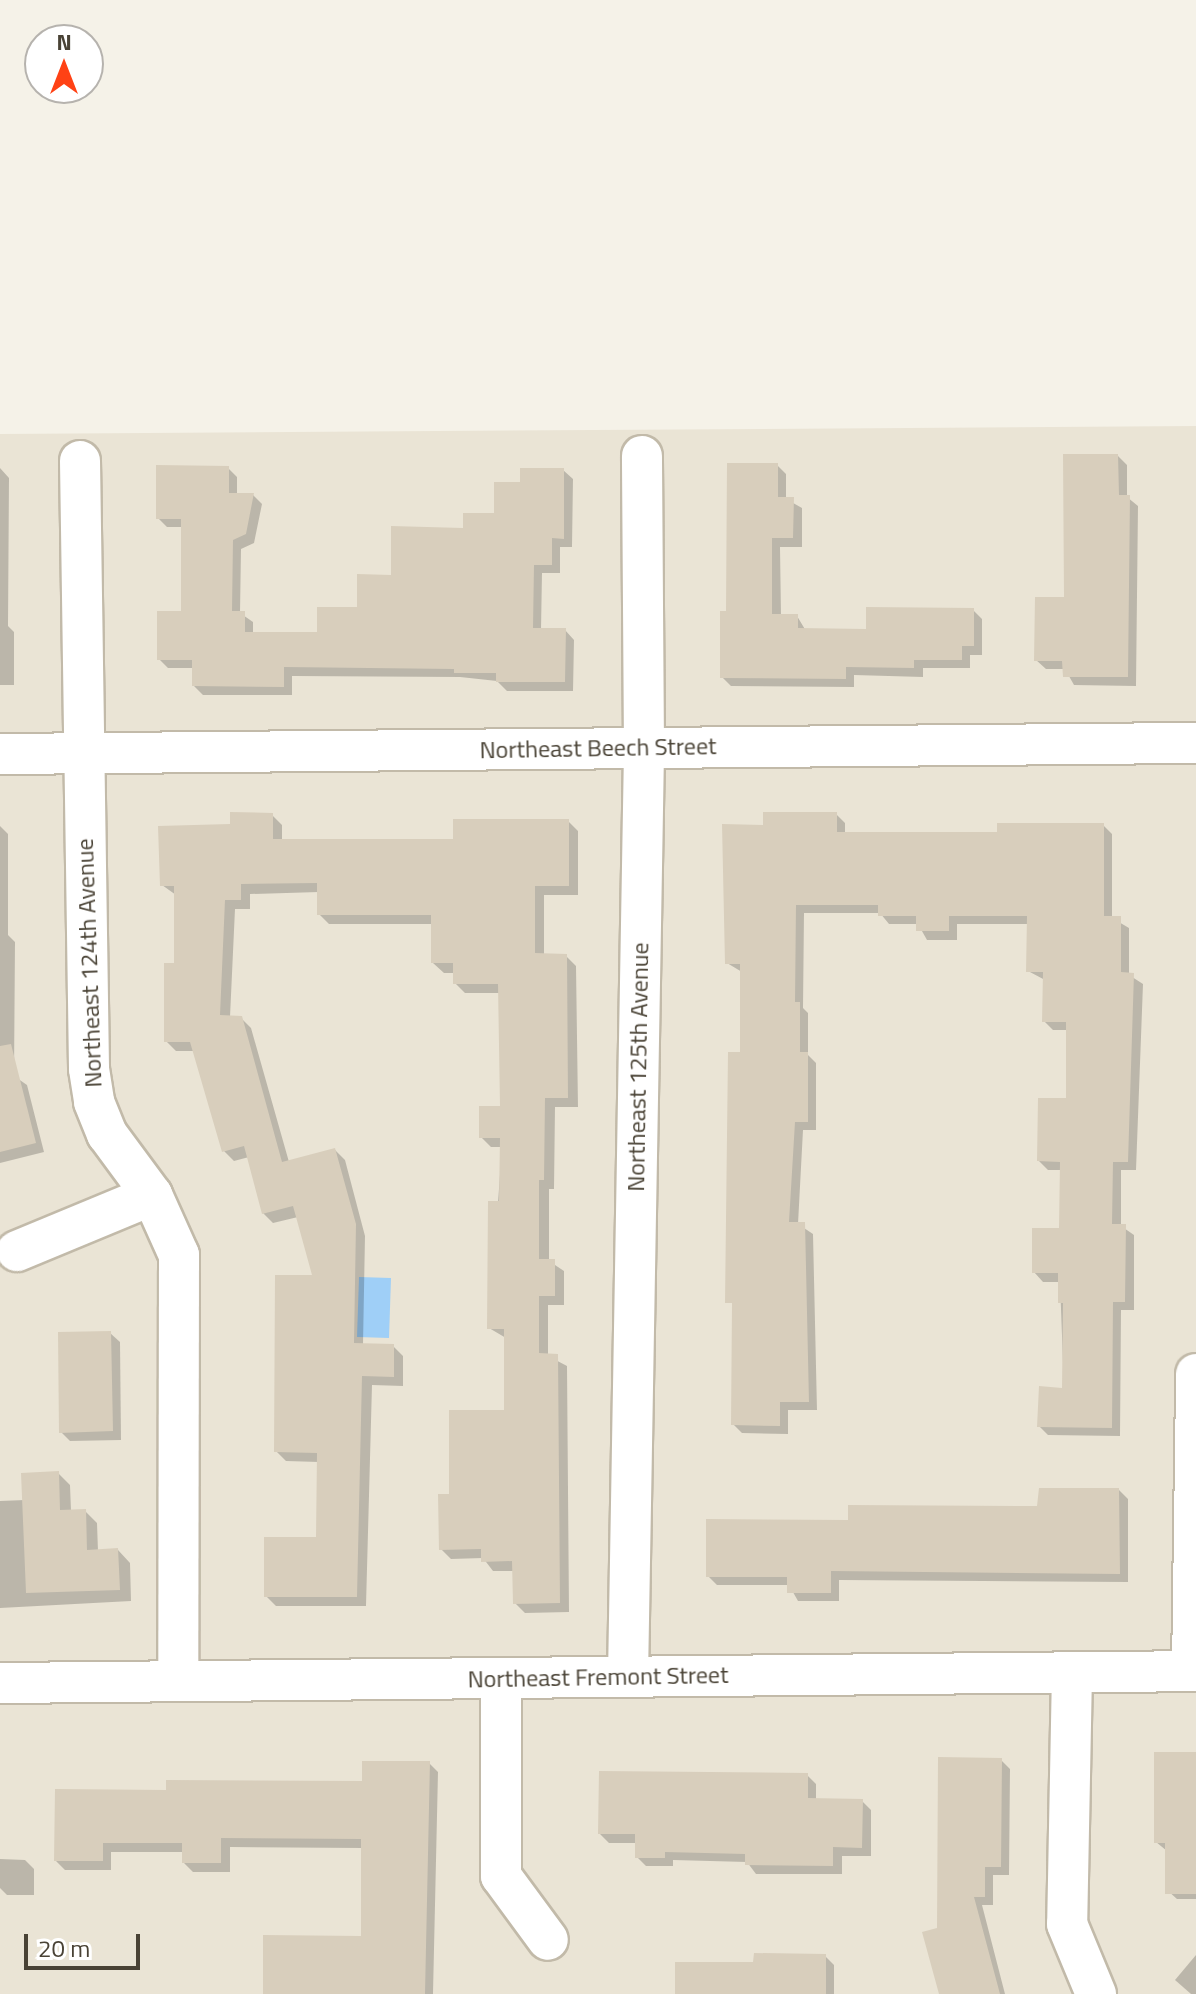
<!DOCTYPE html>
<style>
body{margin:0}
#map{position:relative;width:1196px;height:1994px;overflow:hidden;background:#f5f2e8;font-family:"Titillium Web",sans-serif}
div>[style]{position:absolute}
.residential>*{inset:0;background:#eae4d5}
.water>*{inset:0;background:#9fcff7}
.shadow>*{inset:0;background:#0003}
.building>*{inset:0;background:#d8cebc}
.roads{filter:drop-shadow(2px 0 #c2baa9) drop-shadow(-2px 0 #c2baa9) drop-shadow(0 2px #c2baa9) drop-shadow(0 -2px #c2baa9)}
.minor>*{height:40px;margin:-20px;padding:0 20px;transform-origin:20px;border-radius:20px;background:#fff}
span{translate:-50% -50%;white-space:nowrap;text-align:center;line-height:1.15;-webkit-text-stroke:6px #fff;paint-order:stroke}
.street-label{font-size:24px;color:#494235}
.north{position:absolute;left:24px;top:24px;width:80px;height:80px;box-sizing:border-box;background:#fff;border:2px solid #b6b3ae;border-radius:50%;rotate:0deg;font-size:22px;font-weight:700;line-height:32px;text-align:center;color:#494235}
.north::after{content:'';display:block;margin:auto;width:28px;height:36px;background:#ff4215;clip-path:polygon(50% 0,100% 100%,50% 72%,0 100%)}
.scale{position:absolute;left:24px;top:1934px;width:116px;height:36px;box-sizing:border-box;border:4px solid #494235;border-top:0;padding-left:10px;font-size:24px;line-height:28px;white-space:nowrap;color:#494235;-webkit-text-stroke:6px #fff;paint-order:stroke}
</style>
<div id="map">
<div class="residential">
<div style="clip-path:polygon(1196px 426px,1196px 1994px,0 1994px,0 434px)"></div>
</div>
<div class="water">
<div style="clip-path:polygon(359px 1277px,391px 1278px,389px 1338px,357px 1337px)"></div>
</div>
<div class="shadow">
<div style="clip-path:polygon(1118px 456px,1127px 465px,1127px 497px,1138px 506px,1136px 686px,1074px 685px,1065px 669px,1046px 669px,1036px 660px,1066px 599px)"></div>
<div style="clip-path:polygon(777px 465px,786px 474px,786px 499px,802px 508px,802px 547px,780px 547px,781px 616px,797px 616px,806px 631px,868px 631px,973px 610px,982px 619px,982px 655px,970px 655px,970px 668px,923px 668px,923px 677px,854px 675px,854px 687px,731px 686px,722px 677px)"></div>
<div style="clip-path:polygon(0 468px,9px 478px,8px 626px,14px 632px,14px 685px,0 685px)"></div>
<div style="clip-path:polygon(228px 468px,237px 477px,237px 495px,253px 495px,262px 504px,254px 543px,241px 549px,240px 613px,253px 622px,253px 634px,319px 634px,359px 609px,393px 577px,496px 515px,522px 484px,563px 470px,573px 479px,572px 547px,560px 547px,560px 573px,542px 573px,541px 630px,565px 630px,574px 640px,573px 691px,507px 691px,497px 681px,460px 677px,292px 676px,292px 695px,203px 695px,194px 686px,194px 668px,168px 668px,159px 659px,183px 613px,183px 527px,167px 527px,158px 518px)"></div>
<div style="clip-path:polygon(836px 814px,845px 823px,845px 834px,999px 834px,1103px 825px,1112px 834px,1112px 918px,1129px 928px,1129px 975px,1143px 984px,1136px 1170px,1121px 1170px,1121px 1226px,1134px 1235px,1134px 1310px,1121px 1310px,1120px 1436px,1048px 1435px,1039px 1426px,1064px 1390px,1060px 1282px,1043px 1282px,1034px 1272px,1061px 1230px,1061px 1170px,1048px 1170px,1039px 1161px,1068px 1100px,1068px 1030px,1053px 1030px,1044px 1021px,1045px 980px,1028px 971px,1029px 924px,957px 924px,957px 940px,927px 940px,918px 924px,889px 924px,880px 913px,804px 913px,803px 1008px,808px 1013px,808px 1055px,816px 1063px,816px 1130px,803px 1130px,798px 1224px,813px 1234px,817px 1410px,788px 1410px,788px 1434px,742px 1433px,733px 1424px,742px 972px,727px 963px,765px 827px)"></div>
<div style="clip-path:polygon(272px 815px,282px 825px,282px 841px,455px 841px,568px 821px,578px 831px,578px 895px,544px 895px,544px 956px,566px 956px,576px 966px,578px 1107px,555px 1107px,554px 1189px,549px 1189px,549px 1261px,564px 1271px,564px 1305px,548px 1305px,548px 1356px,567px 1366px,569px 1612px,525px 1613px,515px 1603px,515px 1571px,493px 1571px,483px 1558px,451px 1559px,441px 1549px,451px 1496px,506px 1412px,506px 1338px,489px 1328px,502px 1147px,491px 1147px,481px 1137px,502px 1108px,500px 993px,465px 993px,455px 983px,455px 973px,444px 973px,433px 963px,433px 924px,329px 924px,319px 914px,319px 892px,250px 894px,250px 909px,235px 909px,230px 1017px,241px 1018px,251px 1028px,289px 1162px,335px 1150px,345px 1160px,365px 1236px,363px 1345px,393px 1346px,403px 1356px,403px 1386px,372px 1385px,366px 1606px,276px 1606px,266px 1596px,318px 1539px,319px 1462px,286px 1461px,276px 1451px,314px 1277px,298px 1217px,273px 1223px,263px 1213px,249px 1157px,234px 1161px,224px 1151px,195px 1051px,176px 1051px,166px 1041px,176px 965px,176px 895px,162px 885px,232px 826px)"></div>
<div style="clip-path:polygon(0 826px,8px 834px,8px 935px,15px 942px,14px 1076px,27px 1085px,44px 1152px,0 1163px)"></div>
<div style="clip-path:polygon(110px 1333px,120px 1342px,121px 1440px,70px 1441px,61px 1432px)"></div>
<div style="clip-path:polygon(58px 1473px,70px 1485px,71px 1511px,85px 1511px,97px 1523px,98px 1551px,118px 1550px,130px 1563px,131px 1601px,0 1608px,0 1501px,25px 1500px)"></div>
<div style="clip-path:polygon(1119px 1490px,1128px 1499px,1128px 1582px,839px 1580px,839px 1601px,798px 1601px,789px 1585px,717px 1585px,708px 1576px,850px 1522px,1039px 1508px)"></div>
<div style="clip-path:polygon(1196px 1754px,1196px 1899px,1177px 1899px,1167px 1890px,1167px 1851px,1156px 1842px)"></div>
<div style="clip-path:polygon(1001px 1760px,1010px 1769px,1009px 1875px,993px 1875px,993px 1905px,982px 1905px,1005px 1994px,941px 1994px,939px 1930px)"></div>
<div style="clip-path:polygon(429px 1763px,438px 1772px,433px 1994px,265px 1994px,363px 1938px,363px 1848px,230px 1847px,230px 1872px,193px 1872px,184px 1863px,184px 1852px,111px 1852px,111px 1870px,65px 1870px,56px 1861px,168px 1792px,364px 1783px)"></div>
<div style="clip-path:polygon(807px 1775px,816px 1784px,816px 1801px,862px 1801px,871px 1810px,871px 1856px,842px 1856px,842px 1874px,756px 1874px,747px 1862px,673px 1860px,673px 1866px,646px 1866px,637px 1857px,637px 1843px,609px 1843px,600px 1834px)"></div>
<div style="clip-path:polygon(0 1859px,25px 1860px,34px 1869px,34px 1895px,7px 1895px,0 1888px)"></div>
<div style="clip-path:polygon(1196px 1955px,1196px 1994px,1191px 1994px,1175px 1980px)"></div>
<div style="clip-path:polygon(825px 1956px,834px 1965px,834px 1994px,677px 1994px,755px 1964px)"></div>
</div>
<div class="building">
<div style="clip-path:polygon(1063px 454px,1118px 454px,1119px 495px,1130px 495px,1128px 677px,1063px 677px,1062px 661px,1034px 661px,1035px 597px,1064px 597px)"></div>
<div style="clip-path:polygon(727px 463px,778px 463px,778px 497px,794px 497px,793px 538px,772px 538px,772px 614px,798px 614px,798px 628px,866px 629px,866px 607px,974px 608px,974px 646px,962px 646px,962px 660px,914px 660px,914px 668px,846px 667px,846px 679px,720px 678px,720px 611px,726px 611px)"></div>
<div style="clip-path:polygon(156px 465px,229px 466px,229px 493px,254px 493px,246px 534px,233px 540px,232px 611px,245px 611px,245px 632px,317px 632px,317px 607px,357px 607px,357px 574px,391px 575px,391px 526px,463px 528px,463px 513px,494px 513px,494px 482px,520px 482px,520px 468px,564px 468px,564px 539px,552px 538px,552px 565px,534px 565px,533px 628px,566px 628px,565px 682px,496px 682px,496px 673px,454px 673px,454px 669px,284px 667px,284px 687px,192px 686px,192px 660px,157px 660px,157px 611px,181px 611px,181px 519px,156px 519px)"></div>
<div style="clip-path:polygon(230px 812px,273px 813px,273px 839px,453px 839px,453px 819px,569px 819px,569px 886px,535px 886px,535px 953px,567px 954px,568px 1098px,545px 1098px,544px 1180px,539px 1180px,539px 1259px,555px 1259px,555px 1296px,539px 1296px,539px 1353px,558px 1354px,560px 1603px,513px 1604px,512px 1561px,481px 1562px,481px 1549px,439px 1550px,438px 1494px,449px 1494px,449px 1410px,504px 1410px,504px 1329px,487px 1329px,488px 1201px,499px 1201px,500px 1138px,479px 1138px,479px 1106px,500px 1106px,498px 984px,453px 984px,453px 963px,431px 963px,431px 915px,317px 915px,317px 883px,241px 884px,241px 900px,225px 900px,220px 1015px,242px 1016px,282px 1162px,335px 1148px,356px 1224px,354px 1343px,394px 1344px,394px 1377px,362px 1376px,357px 1597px,264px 1597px,264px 1537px,316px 1537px,317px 1453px,274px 1452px,275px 1275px,312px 1275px,293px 1206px,262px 1214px,244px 1146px,222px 1152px,190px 1042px,164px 1042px,164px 963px,174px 963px,174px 886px,160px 886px,158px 826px,230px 824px)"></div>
<div style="clip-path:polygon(763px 812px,837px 812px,837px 832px,997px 832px,997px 823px,1104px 823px,1104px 916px,1121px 916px,1121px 972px,1134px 973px,1128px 1162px,1113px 1162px,1112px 1224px,1126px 1224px,1125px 1302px,1113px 1302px,1112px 1428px,1037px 1427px,1039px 1386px,1062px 1388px,1063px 1303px,1058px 1303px,1058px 1273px,1032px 1273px,1032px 1228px,1059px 1228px,1060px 1162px,1037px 1161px,1038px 1098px,1066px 1098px,1066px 1022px,1042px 1022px,1043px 972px,1026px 972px,1027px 916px,949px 916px,949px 931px,916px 931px,916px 916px,878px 916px,878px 905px,796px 905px,795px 1002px,800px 1002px,800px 1052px,808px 1052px,808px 1122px,795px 1122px,789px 1222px,805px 1222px,809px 1402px,780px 1402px,780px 1426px,731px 1425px,732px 1303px,725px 1303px,728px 1052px,740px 1052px,740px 964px,725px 964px,722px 824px,763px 825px)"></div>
<div style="clip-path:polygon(11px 1044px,36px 1143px,0 1152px,0 1046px)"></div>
<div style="clip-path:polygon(111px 1331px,113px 1431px,59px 1433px,58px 1332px)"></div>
<div style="clip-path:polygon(59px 1471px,60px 1510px,86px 1509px,87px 1550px,118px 1548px,120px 1590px,26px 1593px,21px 1473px)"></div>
<div style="clip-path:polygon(1039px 1488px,1119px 1488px,1120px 1574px,831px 1571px,831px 1593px,787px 1593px,787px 1577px,706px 1577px,706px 1519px,848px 1520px,848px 1505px,1037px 1506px)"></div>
<div style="clip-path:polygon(1154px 1752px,1196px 1752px,1196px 1894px,1165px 1894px,1165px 1843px,1154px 1843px)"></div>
<div style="clip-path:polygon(938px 1757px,1002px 1758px,1001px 1867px,985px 1867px,985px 1897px,974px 1897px,1000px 1994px,939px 1994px,922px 1932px,937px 1928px)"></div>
<div style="clip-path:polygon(362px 1761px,430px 1761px,425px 1994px,263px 1994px,263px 1935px,361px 1936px,361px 1839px,221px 1838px,221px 1863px,182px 1863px,182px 1843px,103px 1843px,103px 1861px,54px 1861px,55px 1789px,166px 1790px,166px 1780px,362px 1781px)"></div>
<div style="clip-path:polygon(599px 1771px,808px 1773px,808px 1798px,863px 1799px,862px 1848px,833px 1847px,833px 1866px,745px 1865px,745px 1854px,665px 1852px,665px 1858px,635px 1858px,635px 1834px,598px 1834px)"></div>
<div style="clip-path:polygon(754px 1953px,826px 1954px,826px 1994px,675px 1994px,675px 1962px,753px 1962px)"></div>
</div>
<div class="roads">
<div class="minor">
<div style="left:80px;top:461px;width:608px;rotate:89.15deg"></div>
<div style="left:89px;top:1069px;width:33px;rotate:81deg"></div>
<div style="left:94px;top:1102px;width:35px;rotate:68deg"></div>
<div style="left:107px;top:1134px;width:76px;rotate:53.6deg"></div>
<div style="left:152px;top:1195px;width:66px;rotate:65.8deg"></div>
<div style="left:179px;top:1255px;width:426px;rotate:90.1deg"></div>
<div style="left:0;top:754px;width:1196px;rotate:-0.53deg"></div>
<div style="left:17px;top:1251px;width:146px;rotate:-22.5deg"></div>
<div style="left:1192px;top:1671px;width:297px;rotate:-89.2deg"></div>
<div style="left:1072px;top:1672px;width:252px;rotate:91.1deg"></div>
<div style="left:1067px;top:1924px;width:76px;rotate:67.5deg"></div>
<div style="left:628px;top:1677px;width:929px;rotate:-89.01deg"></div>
<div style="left:644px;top:748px;width:292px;rotate:-90.4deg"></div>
<div style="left:501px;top:1678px;width:198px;rotate:90deg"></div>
<div style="left:501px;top:1876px;width:79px;rotate:53.7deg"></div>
<div style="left:0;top:1683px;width:1196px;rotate:-0.57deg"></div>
</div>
</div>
<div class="street-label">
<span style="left:598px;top:748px;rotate:-1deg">Northeast Beech Street</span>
<span style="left:89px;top:963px;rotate:-92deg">Northeast 124th Avenue</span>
<span style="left:638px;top:1067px;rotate:-89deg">Northeast 125th Avenue</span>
<span style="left:598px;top:1677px;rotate:-1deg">Northeast Fremont Street</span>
</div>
<div class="north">N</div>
<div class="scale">20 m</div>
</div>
